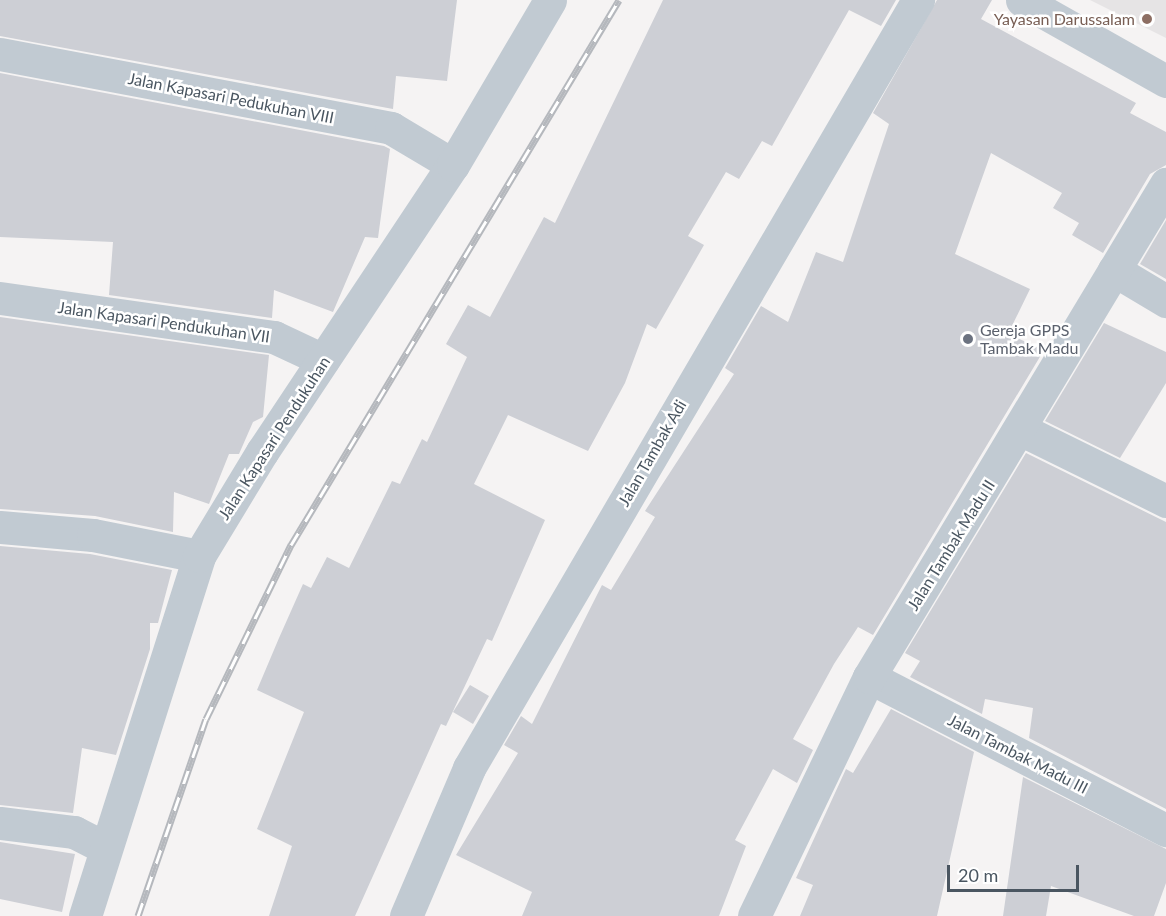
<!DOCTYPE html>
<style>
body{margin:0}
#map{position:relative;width:1166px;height:916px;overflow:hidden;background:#f5f3f3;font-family:Lato,sans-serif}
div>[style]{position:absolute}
.education>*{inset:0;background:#e6e4e5}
.building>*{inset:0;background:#cdcfd5}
.minor>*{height:33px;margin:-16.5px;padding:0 16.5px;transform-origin:16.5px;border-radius:16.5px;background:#c1cad2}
.rail>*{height:7px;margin-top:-3.5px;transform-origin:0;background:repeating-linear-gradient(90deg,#fff 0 14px,#b5b8bd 0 28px);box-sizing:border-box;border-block:2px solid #b5b8bd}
.dots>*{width:16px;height:16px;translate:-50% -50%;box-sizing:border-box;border:3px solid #fff;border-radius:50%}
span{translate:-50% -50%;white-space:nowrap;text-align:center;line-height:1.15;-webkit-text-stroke:5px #fff;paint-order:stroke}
.education-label{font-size:16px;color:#785e54}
.right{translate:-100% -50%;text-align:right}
.street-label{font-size:16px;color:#4a5661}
.worship-label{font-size:16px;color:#5b616d}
.left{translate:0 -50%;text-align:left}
.scale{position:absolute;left:947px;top:865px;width:132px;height:27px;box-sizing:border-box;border:3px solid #4a5661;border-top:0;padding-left:8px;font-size:18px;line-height:21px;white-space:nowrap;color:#4a5661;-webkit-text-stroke:4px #fff;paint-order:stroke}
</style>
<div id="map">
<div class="education">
<div style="clip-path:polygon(1090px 0,1166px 0,1166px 38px)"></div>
</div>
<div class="building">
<div style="clip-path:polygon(0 0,457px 0,447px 81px,396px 76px,393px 109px,0 36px)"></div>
<div style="clip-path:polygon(663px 0,896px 0,881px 26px,849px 10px,772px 146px,762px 141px,739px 179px,726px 172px,688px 236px,704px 245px,656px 329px,647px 324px,625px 383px,588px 451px,508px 415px,474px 484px,545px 520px,492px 641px,487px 639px,446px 726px,441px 724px,355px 916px,269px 916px,292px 846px,257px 829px,304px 712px,257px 690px,279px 638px,303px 584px,311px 588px,327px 557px,349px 568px,392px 481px,400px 484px,422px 439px,427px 442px,467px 357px,446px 344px,468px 305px,490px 317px,544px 217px,555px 223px)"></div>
<div style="clip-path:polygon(937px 0,992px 0,981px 19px,1136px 103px,1130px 113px,1166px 132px,1166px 165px,1150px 174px,1103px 253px,1072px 235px,1079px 223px,1053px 208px,1062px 193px,991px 153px,955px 254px,1030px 289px,1008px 334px,1044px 350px,873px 635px,858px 627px,834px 664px,793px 739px,813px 750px,797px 783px,773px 769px,735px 840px,746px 846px,719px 916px,522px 916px,532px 892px,456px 855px,518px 753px,504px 745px,521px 716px,532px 724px,602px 585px,611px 590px,655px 517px,645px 511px,734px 374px,725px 368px,761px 306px,788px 322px,816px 252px,843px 262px,889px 124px,873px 113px)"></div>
<div style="clip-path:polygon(0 73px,384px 146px,390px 149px,378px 238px,365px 237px,333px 312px,274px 290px,272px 318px,109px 295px,113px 242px,0 237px)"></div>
<div style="clip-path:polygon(1166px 220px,1166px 279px,1140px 264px)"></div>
<div style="clip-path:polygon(0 317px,269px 355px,263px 417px,253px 422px,239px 454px,229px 454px,209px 504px,174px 492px,173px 532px,95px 516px,0 509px)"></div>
<div style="clip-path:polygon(1104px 323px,1166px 352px,1166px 383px,1120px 458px,1045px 421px)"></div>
<div style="clip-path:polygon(1026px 453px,1166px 522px,1166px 809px,1029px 738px,1033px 708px,985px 699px,982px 714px,910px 677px,920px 661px,905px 653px)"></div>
<div style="clip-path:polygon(0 546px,90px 554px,172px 570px,158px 623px,150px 623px,150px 649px,116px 755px,82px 748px,73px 813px,0 805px)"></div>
<div style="clip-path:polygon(470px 685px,489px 696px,473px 724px,453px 712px)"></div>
<div style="clip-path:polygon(891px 709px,974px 752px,937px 916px,800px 916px,813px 885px,796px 878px,846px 769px,853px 773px)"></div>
<div style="clip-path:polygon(1023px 777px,1166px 849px,1166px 883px,1154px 916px,1134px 916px,1051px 886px,1046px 916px,1003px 916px)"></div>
<div style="clip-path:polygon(0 842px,75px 854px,62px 912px,0 899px)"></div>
</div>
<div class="minor">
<div style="left:1022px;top:0;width:165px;rotate:29.4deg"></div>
<div style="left:0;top:54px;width:398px;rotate:10.7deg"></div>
<div style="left:391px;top:128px;width:72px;rotate:30.8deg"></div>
<div style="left:1114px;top:270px;width:61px;rotate:30.8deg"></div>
<div style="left:0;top:298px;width:277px;rotate:8.1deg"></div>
<div style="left:274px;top:337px;width:54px;rotate:25.1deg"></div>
<div style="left:1022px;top:430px;width:161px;rotate:26.2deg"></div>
<div style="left:0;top:527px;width:93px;rotate:4.9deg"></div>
<div style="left:93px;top:535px;width:108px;rotate:11.2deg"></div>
<div style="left:869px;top:677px;width:334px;rotate:27.3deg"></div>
<div style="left:0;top:823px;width:75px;rotate:6.9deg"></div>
<div style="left:74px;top:832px;width:33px;rotate:27deg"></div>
<div style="left:85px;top:916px;width:378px;rotate:-72.4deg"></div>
<div style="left:199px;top:556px;width:122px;rotate:-58.8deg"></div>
<div style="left:262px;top:452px;width:345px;rotate:-56.4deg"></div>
<div style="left:453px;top:165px;width:191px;rotate:-59.5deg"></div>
<div style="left:406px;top:916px;width:161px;rotate:-66.9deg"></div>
<div style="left:469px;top:768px;width:890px;rotate:-59.69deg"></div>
<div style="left:754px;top:916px;width:265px;rotate:-64.3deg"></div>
<div style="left:869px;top:677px;width:576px;rotate:-58.93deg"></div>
</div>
<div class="rail">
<div style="left:138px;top:916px;width:208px;rotate:-71deg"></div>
<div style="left:206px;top:719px;width:194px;rotate:-64deg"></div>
<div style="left:291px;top:545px;width:636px;rotate:-58.96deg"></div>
</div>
<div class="dots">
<div style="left:1147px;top:19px;background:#8d6e63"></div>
<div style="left:968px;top:339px;background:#6b7280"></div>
</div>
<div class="education-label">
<span class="right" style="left:1135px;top:19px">Yayasan Darussalam</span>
</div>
<div class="street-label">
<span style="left:231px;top:98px;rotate:11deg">Jalan Kapasari Pedukuhan VIII</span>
<span style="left:164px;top:322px;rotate:8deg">Jalan Kapasari Pendukuhan VII</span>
<span style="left:274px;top:438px;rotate:-57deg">Jalan Kapasari Pendukuhan</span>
<span style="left:652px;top:453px;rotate:-60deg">Jalan Tambak Adi</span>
<span style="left:951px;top:545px;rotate:-58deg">Jalan Tambak Madu II</span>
<span style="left:1018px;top:754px;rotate:27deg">Jalan Tambak Madu III</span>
</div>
<div class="worship-label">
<span class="left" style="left:980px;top:339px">Gereja GPPS<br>Tambak Madu</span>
</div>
<div class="scale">20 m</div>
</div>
